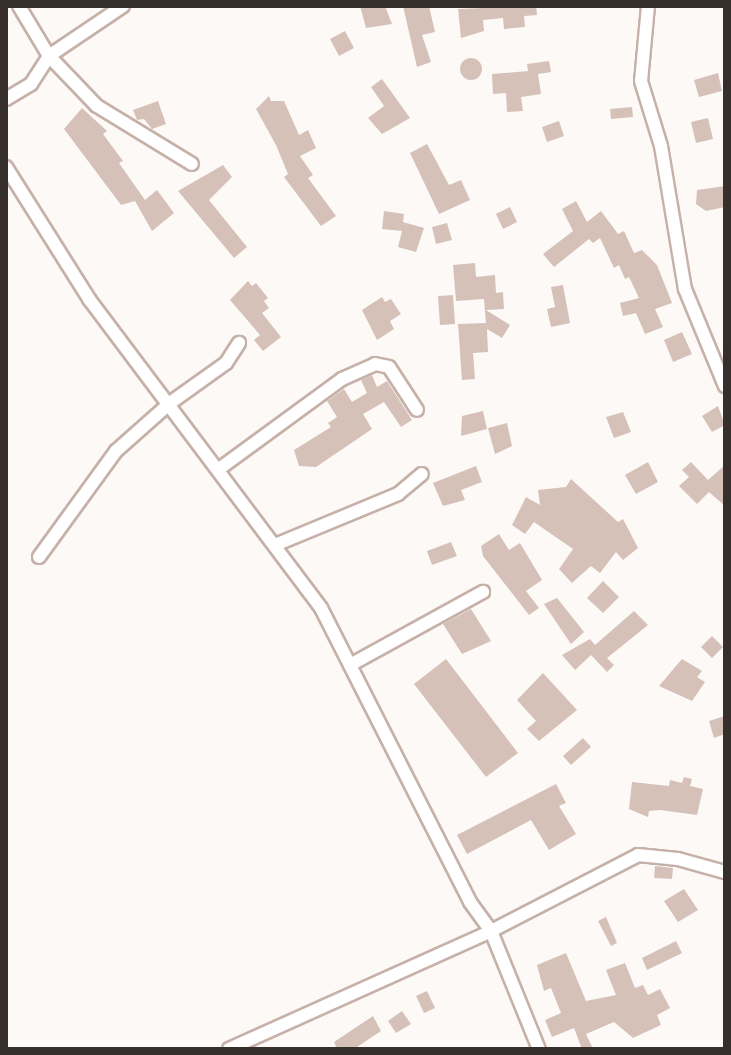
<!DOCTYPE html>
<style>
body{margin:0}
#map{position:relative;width:731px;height:1055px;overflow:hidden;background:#fdf9f7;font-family:"Space Grotesk",sans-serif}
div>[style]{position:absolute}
.building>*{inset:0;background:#d6c1b8}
.round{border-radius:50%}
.roads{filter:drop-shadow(2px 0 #c6b1a9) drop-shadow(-2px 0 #c6b1a9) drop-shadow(0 2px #c6b1a9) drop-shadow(0 -2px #c6b1a9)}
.street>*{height:12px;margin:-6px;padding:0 6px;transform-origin:6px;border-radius:6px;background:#fff}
span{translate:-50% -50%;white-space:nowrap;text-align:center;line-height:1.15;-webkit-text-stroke:7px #fdf9f7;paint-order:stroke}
.frame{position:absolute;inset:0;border:8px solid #372f2c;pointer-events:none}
</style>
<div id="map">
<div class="building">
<div style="clip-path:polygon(360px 6px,385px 6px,392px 24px,366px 28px)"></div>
<div style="clip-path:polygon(403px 6px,429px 6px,435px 32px,422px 35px,431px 62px,417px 67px)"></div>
<div style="clip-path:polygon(536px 6px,537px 15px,524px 16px,525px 27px,504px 29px,503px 18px,483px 20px,484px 31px,461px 38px,458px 9px)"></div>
<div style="clip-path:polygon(345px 31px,354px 48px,339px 56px,330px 39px)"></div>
<div class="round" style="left:460px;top:58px;width:22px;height:22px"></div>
<div style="clip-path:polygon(549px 61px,551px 72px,538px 74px,541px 94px,521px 97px,523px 111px,507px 112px,506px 93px,493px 94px,492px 74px,528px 71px,527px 64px)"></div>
<div style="clip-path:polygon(718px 73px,722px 91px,699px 97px,694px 80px)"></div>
<div style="clip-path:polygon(382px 79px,410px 118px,382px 134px,368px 118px,384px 106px,371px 87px)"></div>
<div style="clip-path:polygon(269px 96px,271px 101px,284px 101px,299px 135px,308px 130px,316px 148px,300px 156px,313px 175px,308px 178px,336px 216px,321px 226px,284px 177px,288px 174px,276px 145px,256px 109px)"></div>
<div style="clip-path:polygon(158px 101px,166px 124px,152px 129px,144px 119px,137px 120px,133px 110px)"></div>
<div style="clip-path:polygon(632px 107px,633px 117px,611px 119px,610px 109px)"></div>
<div style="clip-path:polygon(82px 108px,107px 131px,103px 134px,123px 161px,119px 163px,145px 200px,157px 190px,174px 213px,152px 231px,135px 201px,121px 205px,64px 129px)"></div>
<div style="clip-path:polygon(708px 118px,713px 139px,696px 143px,691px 122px)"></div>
<div style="clip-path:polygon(559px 121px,564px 136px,547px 142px,542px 127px)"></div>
<div style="clip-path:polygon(427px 144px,449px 185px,461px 180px,470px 200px,439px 214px,410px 153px)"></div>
<div style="clip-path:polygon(223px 165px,232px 177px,209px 200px,247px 247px,234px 258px,178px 191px)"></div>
<div style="clip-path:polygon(725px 186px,725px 207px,706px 211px,696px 204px,697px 190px)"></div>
<div style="clip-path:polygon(576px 201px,587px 222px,601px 211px,618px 234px,624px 231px,634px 253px,642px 250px,657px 265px,672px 303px,655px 309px,663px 327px,645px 334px,636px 313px,623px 316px,620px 303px,639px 298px,629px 277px,625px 279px,619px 265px,614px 268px,600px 238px,593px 243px,589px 239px,554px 267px,543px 254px,573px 231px,562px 209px)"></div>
<div style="clip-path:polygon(510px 207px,517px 222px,503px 229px,496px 214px)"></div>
<div style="clip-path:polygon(384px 211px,404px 214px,403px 222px,424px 228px,416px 252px,398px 247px,402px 231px,382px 229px)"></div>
<div style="clip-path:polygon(447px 223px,452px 240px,436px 244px,432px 227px)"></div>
<div style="clip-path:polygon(475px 263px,476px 277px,495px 275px,496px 293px,503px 292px,504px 309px,486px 310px,510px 325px,502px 338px,487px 329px,488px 352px,473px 353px,475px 379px,462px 380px,458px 324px,486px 323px,484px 299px,456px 301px,453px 265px)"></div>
<div style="clip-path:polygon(248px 281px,252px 286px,256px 283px,268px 298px,264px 301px,269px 308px,262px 313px,281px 337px,263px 351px,254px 340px,260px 335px,230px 300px)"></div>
<div style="clip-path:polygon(563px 285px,570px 323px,551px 327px,547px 309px,555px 307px,551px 287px)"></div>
<div style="clip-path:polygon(453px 295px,455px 324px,440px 325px,438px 296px)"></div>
<div style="clip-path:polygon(382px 297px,385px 302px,391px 299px,401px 314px,390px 321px,394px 329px,377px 340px,362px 310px)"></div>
<div style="clip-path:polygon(682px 332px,692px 354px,673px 362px,664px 340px)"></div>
<div style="clip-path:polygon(372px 375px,377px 387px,387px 381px,412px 420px,401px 427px,384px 402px,363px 414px,372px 429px,316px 467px,299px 466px,294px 450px,331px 427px,328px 423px,337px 417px,327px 401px,344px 389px,352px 402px,367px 393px,361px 380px)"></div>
<div style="clip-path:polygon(718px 406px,725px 425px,712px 432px,702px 416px)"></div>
<div style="clip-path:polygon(483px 411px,487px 429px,461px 436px,462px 416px)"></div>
<div style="clip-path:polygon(623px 412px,631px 432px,614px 438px,606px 417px)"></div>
<div style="clip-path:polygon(507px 423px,512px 446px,495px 454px,488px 428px)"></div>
<div style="clip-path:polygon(648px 462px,658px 482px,636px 494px,625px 475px)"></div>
<div style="clip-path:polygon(691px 462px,708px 480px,725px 465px,725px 506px,709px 492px,697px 504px,679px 486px,689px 477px,682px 470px)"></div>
<div style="clip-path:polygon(476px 466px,482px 482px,461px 490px,465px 500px,443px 506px,433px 483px)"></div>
<div style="clip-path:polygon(571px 479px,618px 522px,623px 519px,638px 548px,623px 560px,616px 552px,600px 573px,591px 566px,572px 583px,559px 569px,573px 549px,534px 522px,525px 534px,512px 525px,526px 497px,540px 505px,538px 490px,566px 487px)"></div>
<div style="clip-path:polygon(499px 534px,509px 550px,520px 543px,542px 580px,526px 591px,539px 608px,529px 615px,483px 556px,481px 546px)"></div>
<div style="clip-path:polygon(451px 542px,457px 556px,432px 565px,427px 551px)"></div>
<div style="clip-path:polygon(603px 581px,619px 597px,603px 613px,587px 598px)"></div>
<div style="clip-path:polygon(557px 598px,584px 632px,571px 644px,544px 604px)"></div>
<div style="clip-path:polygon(471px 609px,491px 641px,462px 654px,443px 624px)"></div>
<div style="clip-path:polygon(634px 611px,648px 625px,607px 658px,614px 665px,607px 672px,591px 655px,575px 670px,562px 655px,590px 639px,595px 645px)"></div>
<div style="clip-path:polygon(712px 636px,723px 647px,712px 658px,701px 647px)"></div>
<div style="clip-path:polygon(446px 659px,518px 753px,486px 777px,414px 684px)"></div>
<div style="clip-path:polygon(682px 659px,702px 671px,697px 677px,705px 682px,692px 701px,659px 686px)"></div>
<div style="clip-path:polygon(543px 673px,577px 710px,539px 741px,527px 729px,536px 721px,517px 700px)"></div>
<div style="clip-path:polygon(725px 716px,725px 734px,714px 738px,709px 721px)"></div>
<div style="clip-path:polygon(583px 738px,591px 747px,571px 765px,563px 756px)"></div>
<div style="clip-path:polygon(684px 777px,692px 779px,690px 786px,703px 789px,697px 815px,660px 810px,649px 811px,648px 817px,629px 809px,632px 782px,669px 786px,670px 780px,682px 783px)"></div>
<div style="clip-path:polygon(556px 784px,566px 803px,559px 806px,576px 834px,549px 850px,531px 820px,467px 854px,457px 835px)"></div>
<div style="clip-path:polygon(655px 866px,673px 868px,672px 879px,654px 878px)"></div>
<div style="clip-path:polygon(684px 889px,698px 910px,678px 922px,664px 901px)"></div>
<div style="clip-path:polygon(606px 917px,617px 943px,611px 946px,598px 921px)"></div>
<div style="clip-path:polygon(676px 941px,682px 953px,647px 970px,642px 958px)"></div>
<div style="clip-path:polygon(566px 953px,586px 1001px,616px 995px,606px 970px,625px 963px,635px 988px,643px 985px,648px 995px,660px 989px,670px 1008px,657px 1015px,661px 1025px,633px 1038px,614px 1022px,586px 1034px,593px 1049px,582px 1049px,574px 1028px,552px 1037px,545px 1020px,561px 1013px,551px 988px,544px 991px,537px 965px)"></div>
<div style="clip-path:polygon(427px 991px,435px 1008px,424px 1013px,416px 996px)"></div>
<div style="clip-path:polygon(402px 1011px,411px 1024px,396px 1033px,388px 1021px)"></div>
<div style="clip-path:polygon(373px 1016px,381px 1031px,354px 1049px,337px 1049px,334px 1042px)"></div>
</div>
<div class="roads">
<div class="street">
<div style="left:123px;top:6px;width:89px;rotate:146deg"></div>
<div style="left:49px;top:56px;width:69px;rotate:46.2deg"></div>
<div style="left:97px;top:106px;width:111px;rotate:31.4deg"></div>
<div style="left:648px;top:6px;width:75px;rotate:95.3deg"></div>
<div style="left:641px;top:81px;width:68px;rotate:72.9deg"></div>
<div style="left:661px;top:146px;width:145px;rotate:80.5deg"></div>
<div style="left:685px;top:289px;width:105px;rotate:67.6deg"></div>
<div style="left:6px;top:99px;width:29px;rotate:-31deg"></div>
<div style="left:31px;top:84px;width:33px;rotate:-57deg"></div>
<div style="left:49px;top:56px;width:58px;rotate:-121deg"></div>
<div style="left:6px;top:167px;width:156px;rotate:57.8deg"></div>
<div style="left:89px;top:299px;width:386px;rotate:53.1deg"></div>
<div style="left:321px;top:608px;width:330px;rotate:63.1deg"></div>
<div style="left:470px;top:902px;width:36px;rotate:54deg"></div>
<div style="left:491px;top:931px;width:165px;rotate:-27.3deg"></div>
<div style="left:638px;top:855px;width:40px;rotate:5.7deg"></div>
<div style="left:678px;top:859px;width:49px;rotate:15.5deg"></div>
<div style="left:219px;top:469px;width:152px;rotate:-36.2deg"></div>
<div style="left:342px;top:379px;width:36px;rotate:-24deg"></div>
<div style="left:375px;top:364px;width:14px;rotate:12deg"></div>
<div style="left:389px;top:367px;width:51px;rotate:56.9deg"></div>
<div style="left:275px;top:545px;width:133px;rotate:-22.5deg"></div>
<div style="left:398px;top:494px;width:31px;rotate:-40deg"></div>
<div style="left:39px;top:557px;width:131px;rotate:-54deg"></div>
<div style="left:116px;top:451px;width:72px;rotate:-41.6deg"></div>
<div style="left:170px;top:403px;width:69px;rotate:-35.5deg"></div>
<div style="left:226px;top:363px;width:24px;rotate:-57deg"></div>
<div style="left:350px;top:665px;width:152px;rotate:-28.8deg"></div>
<div style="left:229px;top:1049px;width:287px;rotate:-24.2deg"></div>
<div style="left:491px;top:931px;width:127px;rotate:67.9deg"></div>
</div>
</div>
<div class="frame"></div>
</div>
